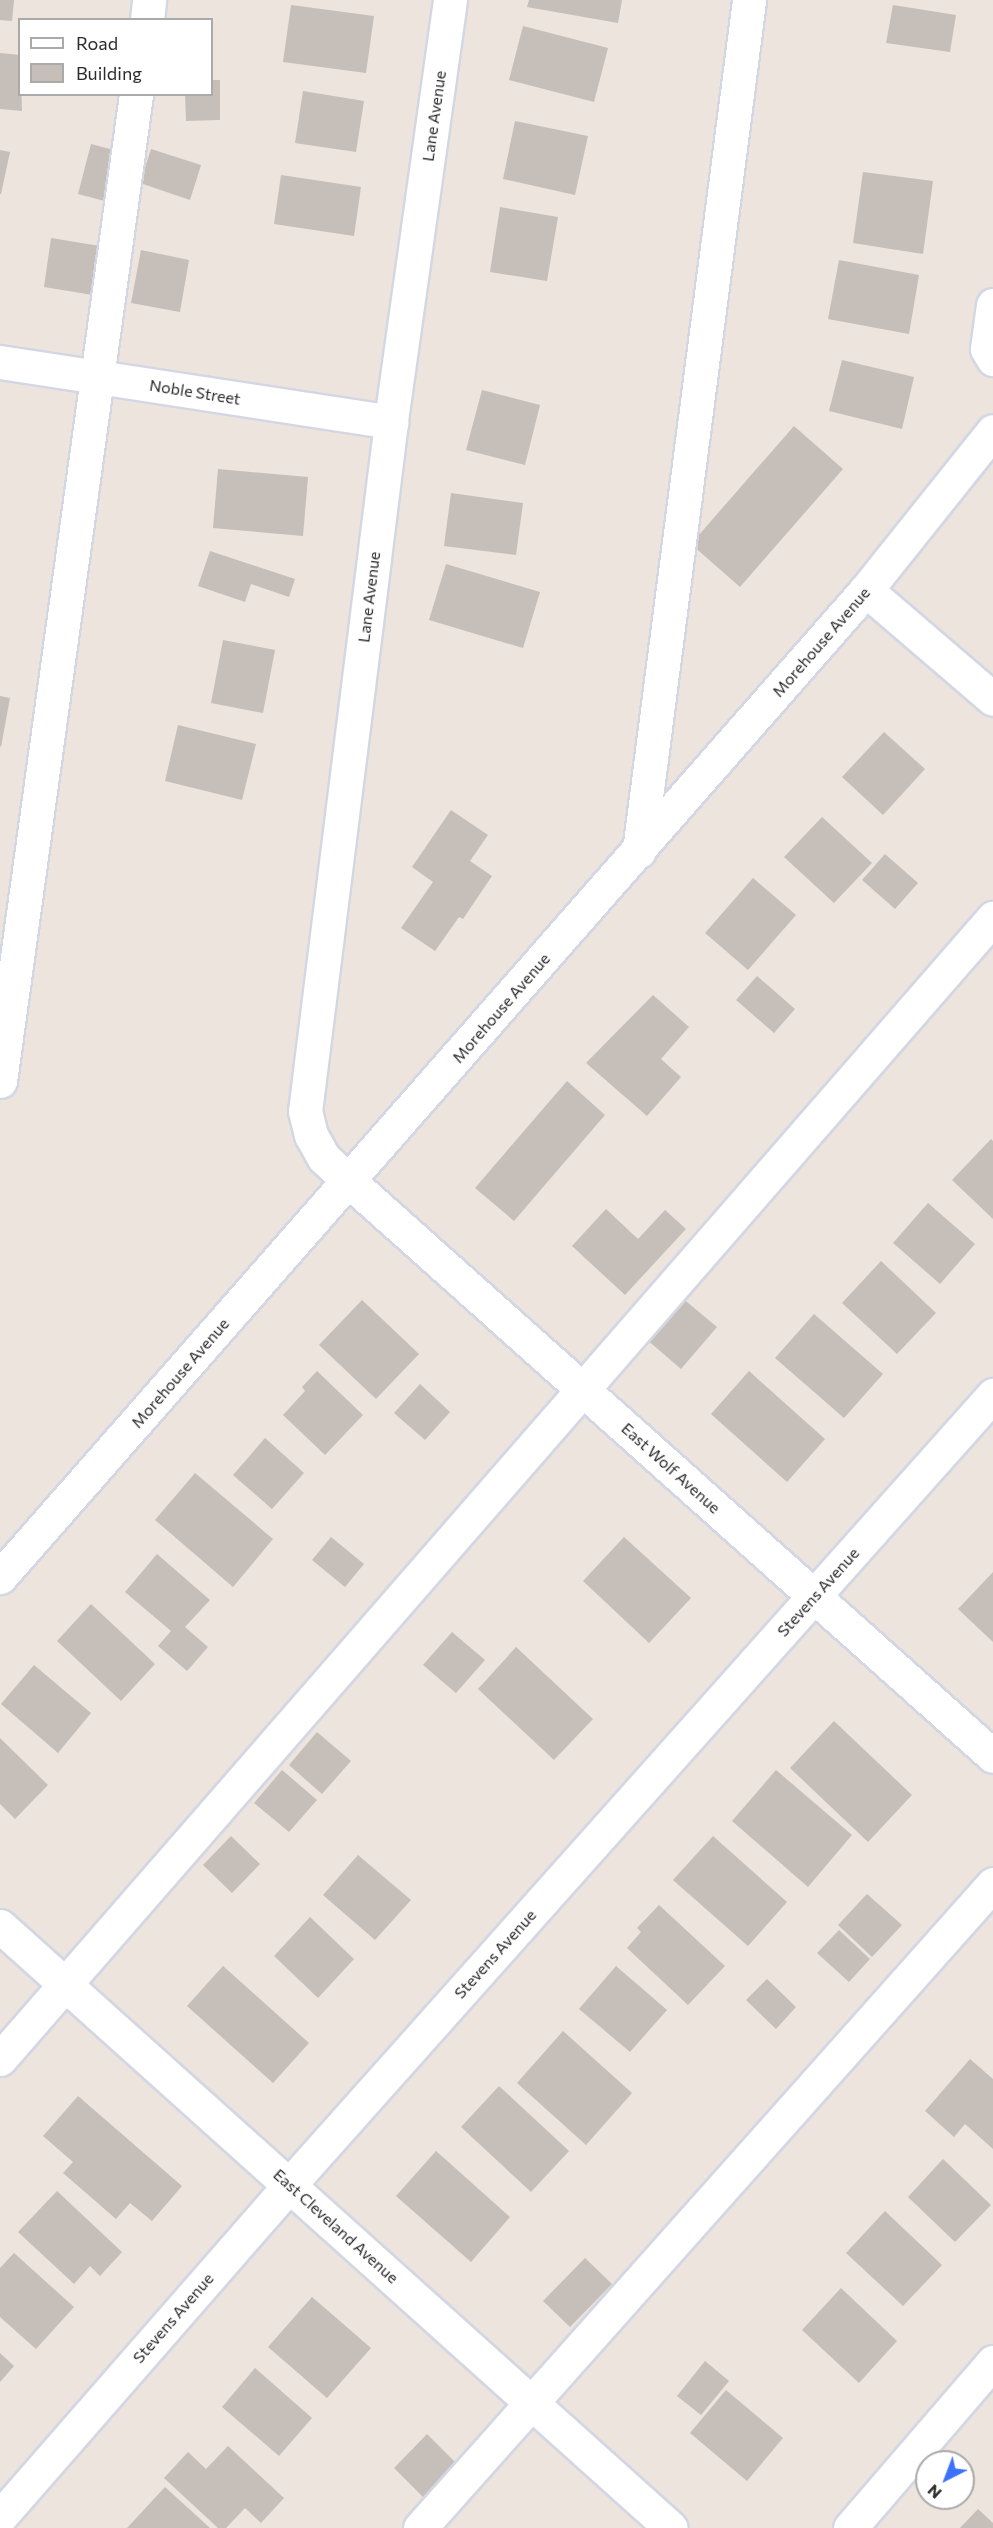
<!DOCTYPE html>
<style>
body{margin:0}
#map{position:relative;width:993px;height:2528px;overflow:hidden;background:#ede4dd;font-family:Commissioner,sans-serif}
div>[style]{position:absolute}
.building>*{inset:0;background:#c5beb9}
.roads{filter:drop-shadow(2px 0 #d2d7e3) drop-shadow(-2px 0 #d2d7e3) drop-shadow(0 2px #d2d7e3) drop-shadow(0 -2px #d2d7e3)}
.minor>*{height:33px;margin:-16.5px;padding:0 16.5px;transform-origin:16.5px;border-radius:16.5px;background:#fff}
span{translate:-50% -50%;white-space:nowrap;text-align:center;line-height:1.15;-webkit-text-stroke:5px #fff;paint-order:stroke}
.street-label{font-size:16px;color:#2b2b2b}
.legend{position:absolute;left:18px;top:18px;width:195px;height:78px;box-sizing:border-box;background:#fff;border:2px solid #aaa;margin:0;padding:8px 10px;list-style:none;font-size:18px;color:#2b2b2b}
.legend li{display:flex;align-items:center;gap:12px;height:30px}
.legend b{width:30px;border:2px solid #aaa}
.north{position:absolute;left:915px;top:2450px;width:60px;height:60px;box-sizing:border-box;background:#fff;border:2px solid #aaa;border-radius:50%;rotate:222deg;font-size:16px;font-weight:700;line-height:24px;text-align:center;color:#2b2b2b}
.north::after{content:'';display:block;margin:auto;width:21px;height:27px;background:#3c72fb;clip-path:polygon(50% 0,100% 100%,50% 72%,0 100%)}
</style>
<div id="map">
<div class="building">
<div style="clip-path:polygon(0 0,14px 0,12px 21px,0 20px)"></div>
<div style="clip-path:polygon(529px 0,622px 0,618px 23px,527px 7px)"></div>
<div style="clip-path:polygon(291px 5px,374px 16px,366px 73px,283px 62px)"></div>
<div style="clip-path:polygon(893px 5px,956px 15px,950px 52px,886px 43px)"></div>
<div style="clip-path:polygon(523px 26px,608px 48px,594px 102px,509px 80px)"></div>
<div style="clip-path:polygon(0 53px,20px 55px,22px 111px,0 109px)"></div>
<div style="clip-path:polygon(212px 80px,220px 80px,220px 120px,186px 121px,185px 94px,212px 94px)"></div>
<div style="clip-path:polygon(303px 91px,364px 101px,356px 152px,295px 143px)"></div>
<div style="clip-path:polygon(515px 121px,588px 136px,575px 195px,503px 179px)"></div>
<div style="clip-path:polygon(91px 144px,125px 153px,112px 203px,78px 194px)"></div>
<div style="clip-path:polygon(151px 149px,201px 165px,190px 200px,140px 183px)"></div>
<div style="clip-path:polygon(0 150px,10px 152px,1px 194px,0 194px)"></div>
<div style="clip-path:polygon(863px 172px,933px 181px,923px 254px,853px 243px)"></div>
<div style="clip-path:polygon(281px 175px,361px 187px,354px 236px,274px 224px)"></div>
<div style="clip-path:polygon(500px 207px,558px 217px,547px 281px,490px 272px)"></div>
<div style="clip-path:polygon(51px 238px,106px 247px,99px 296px,44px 287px)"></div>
<div style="clip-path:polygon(141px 250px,189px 260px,180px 312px,131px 303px)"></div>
<div style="clip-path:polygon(839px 260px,919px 275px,909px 334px,828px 319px)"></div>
<div style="clip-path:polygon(842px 360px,914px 377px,902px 429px,829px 411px)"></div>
<div style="clip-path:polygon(482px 390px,540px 405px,525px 465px,466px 450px)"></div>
<div style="clip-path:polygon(794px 426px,843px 469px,740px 587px,691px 544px)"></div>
<div style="clip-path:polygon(218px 469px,308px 477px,303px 536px,213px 528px)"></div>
<div style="clip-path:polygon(451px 493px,523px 503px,516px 555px,444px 546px)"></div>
<div style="clip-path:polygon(210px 551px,295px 579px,289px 597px,251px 584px,245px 602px,198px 586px)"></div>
<div style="clip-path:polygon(446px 564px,540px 592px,523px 648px,429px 620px)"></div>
<div style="clip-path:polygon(223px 640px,275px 650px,263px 713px,211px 703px)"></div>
<div style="clip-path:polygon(0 696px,10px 698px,1px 747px,0 746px)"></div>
<div style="clip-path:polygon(178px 725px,256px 744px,242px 800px,165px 781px)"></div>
<div style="clip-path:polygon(884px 732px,925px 769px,883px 815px,842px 777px)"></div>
<div style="clip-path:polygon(451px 810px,488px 835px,470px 861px,492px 876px,463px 919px,459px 917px,435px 951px,401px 928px,433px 882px,412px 867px)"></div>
<div style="clip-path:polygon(822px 817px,872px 863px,834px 903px,784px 857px)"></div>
<div style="clip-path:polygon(885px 854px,918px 883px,895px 909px,862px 880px)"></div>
<div style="clip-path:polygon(753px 878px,796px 915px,748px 970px,705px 933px)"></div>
<div style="clip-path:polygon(757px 976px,795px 1009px,774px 1033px,736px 1000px)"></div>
<div style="clip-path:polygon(653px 995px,689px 1027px,661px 1059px,681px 1077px,647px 1116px,586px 1063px)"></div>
<div style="clip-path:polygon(567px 1081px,605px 1115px,514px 1221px,475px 1188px)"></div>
<div style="clip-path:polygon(991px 1139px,993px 1141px,993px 1219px,952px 1180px)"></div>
<div style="clip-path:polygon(928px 1203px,975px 1244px,940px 1284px,893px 1243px)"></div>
<div style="clip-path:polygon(606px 1209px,638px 1239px,665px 1210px,686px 1229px,625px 1295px,572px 1246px)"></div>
<div style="clip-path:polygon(881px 1261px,936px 1313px,897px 1354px,842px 1303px)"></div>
<div style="clip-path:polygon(681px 1297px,717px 1327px,681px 1369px,645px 1338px)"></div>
<div style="clip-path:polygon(362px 1300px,419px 1354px,376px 1399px,319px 1345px)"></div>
<div style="clip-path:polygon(814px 1314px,883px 1374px,844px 1418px,775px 1358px)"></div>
<div style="clip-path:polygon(317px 1371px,363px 1415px,325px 1455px,283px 1415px,305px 1391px,302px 1387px)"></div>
<div style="clip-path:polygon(749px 1371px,825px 1439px,787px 1482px,711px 1414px)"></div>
<div style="clip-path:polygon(420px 1384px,450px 1412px,425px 1440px,394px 1413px)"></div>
<div style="clip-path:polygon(265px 1438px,304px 1473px,272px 1509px,233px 1475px)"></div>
<div style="clip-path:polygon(195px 1473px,273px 1539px,233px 1587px,155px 1520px)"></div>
<div style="clip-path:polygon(331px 1537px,364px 1564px,345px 1587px,312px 1560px)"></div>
<div style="clip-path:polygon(624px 1537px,691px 1598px,649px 1643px,583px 1581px)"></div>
<div style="clip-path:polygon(157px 1554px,210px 1600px,185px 1627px,208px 1647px,187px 1671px,158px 1646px,171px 1631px,125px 1592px)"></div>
<div style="clip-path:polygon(993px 1572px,993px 1642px,958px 1609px)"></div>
<div style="clip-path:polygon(91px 1604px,155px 1664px,121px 1701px,57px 1641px)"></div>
<div style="clip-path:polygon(452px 1632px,485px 1660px,456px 1693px,423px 1665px)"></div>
<div style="clip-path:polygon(516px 1647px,593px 1719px,554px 1760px,478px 1689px)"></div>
<div style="clip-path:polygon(34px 1665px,91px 1713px,58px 1753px,1px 1704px)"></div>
<div style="clip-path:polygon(834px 1721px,912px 1795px,868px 1842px,790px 1768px)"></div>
<div style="clip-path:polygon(317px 1732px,351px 1761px,322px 1794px,289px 1765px)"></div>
<div style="clip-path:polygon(0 1738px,48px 1785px,15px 1819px,0 1804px)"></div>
<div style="clip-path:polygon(282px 1770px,317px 1800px,289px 1832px,254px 1803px)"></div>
<div style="clip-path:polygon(776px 1770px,852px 1835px,808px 1887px,732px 1821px)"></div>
<div style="clip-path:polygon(231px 1836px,260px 1864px,232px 1893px,203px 1865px)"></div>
<div style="clip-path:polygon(713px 1836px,787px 1902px,748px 1946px,673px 1880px)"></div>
<div style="clip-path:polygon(358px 1855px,411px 1900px,375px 1940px,323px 1895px)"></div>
<div style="clip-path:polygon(867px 1894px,902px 1925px,872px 1957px,838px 1925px)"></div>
<div style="clip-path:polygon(659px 1905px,725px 1966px,688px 2005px,627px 1948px,641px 1932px,637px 1928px)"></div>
<div style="clip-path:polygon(310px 1917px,354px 1959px,318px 1998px,274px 1956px)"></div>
<div style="clip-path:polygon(839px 1930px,870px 1959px,849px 1982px,817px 1953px)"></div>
<div style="clip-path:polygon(223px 1966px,309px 2043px,273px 2083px,187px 2006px)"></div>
<div style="clip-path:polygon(616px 1966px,667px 2010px,630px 2052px,579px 2009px)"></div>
<div style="clip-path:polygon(767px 1979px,796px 2007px,776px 2029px,746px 2000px)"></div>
<div style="clip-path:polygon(563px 2031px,632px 2093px,586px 2145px,517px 2083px)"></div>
<div style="clip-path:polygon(970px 2059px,993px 2079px,993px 2149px,965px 2124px,954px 2137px,925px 2111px)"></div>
<div style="clip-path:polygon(499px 2086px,569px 2151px,531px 2192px,461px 2127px)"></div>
<div style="clip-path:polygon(78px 2096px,182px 2186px,152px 2221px,130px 2203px,116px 2219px,63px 2173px,73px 2162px,43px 2136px)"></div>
<div style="clip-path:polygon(436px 2151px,510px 2217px,471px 2262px,396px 2196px)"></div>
<div style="clip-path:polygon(943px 2159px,991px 2205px,955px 2242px,908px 2197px)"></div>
<div style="clip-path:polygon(57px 2191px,122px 2252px,100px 2276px,90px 2266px,74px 2284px,18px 2232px)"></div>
<div style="clip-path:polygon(885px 2211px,942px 2265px,903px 2306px,846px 2253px)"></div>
<div style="clip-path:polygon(14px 2253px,74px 2307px,36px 2349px,0 2317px,0 2268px)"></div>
<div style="clip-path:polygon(585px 2258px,612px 2284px,570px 2327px,543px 2301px)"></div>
<div style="clip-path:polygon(841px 2288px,897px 2341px,859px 2383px,802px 2330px)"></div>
<div style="clip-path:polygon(312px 2297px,371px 2348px,327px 2398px,268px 2347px)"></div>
<div style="clip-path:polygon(0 2353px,14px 2366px,0 2382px)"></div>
<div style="clip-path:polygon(705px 2361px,729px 2381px,701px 2415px,677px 2396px)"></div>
<div style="clip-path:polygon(255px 2368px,312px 2418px,279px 2456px,222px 2407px)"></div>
<div style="clip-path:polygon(726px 2390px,783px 2438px,747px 2481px,690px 2433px)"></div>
<div style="clip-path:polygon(427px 2434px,457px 2464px,424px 2498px,394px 2468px)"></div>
<div style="clip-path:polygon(228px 2446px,284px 2498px,261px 2523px,245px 2508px,226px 2528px,218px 2528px,164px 2478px,188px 2452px,206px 2469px)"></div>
<div style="clip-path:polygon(165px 2487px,210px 2528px,127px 2528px)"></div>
<div style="clip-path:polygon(978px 2509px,993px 2523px,993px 2528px,960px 2528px)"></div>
</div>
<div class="roads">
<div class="minor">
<div style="left:450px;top:0;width:426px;rotate:98deg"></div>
<div style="left:391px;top:422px;width:694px;rotate:97.11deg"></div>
<div style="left:305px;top:1111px;width:25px;rotate:76deg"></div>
<div style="left:311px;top:1135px;width:26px;rotate:61deg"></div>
<div style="left:324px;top:1158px;width:34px;rotate:43deg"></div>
<div style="left:349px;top:1181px;width:863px;rotate:41.76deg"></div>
<div style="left:147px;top:20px;width:20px;rotate:-84deg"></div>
<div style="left:993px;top:305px;width:44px;rotate:97.8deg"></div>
<div style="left:987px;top:349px;width:12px;rotate:59deg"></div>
<div style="left:0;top:362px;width:396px;rotate:8.7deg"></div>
<div style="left:866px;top:590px;width:167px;rotate:40.6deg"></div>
<div style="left:639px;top:851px;width:858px;rotate:-82.63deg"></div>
<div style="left:0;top:1081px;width:996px;rotate:-82.15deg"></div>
<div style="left:0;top:1577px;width:1313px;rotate:-48.74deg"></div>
<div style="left:866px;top:590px;width:203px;rotate:-51.4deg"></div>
<div style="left:0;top:1926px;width:901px;rotate:41.9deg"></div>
<div style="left:0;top:2059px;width:1513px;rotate:-48.97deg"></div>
<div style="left:0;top:2517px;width:442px;rotate:-48.9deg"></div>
<div style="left:290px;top:2184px;width:1057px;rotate:-48.3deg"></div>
<div style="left:420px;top:2528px;width:862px;rotate:-48.34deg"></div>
<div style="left:850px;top:2528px;width:219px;rotate:-49.3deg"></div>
</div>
</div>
<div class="street-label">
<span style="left:434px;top:116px;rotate:-82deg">Lane Avenue</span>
<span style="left:195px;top:392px;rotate:9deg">Noble Street</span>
<span style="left:369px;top:597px;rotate:-83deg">Lane Avenue</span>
<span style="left:821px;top:642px;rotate:-49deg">Morehouse Avenue</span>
<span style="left:501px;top:1008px;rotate:-49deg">Morehouse Avenue</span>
<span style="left:180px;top:1373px;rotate:-49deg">Morehouse Avenue</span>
<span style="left:671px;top:1468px;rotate:42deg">East Wolf Avenue</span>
<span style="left:818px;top:1592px;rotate:-48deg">Stevens Avenue</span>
<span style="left:495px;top:1954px;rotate:-48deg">Stevens Avenue</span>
<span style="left:336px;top:2226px;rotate:42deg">East Cleveland Avenue</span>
<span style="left:173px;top:2318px;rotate:-49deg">Stevens Avenue</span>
</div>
<ul class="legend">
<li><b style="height:8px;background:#fff"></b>Road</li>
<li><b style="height:16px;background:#c5beb9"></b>Building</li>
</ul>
<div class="north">N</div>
</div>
